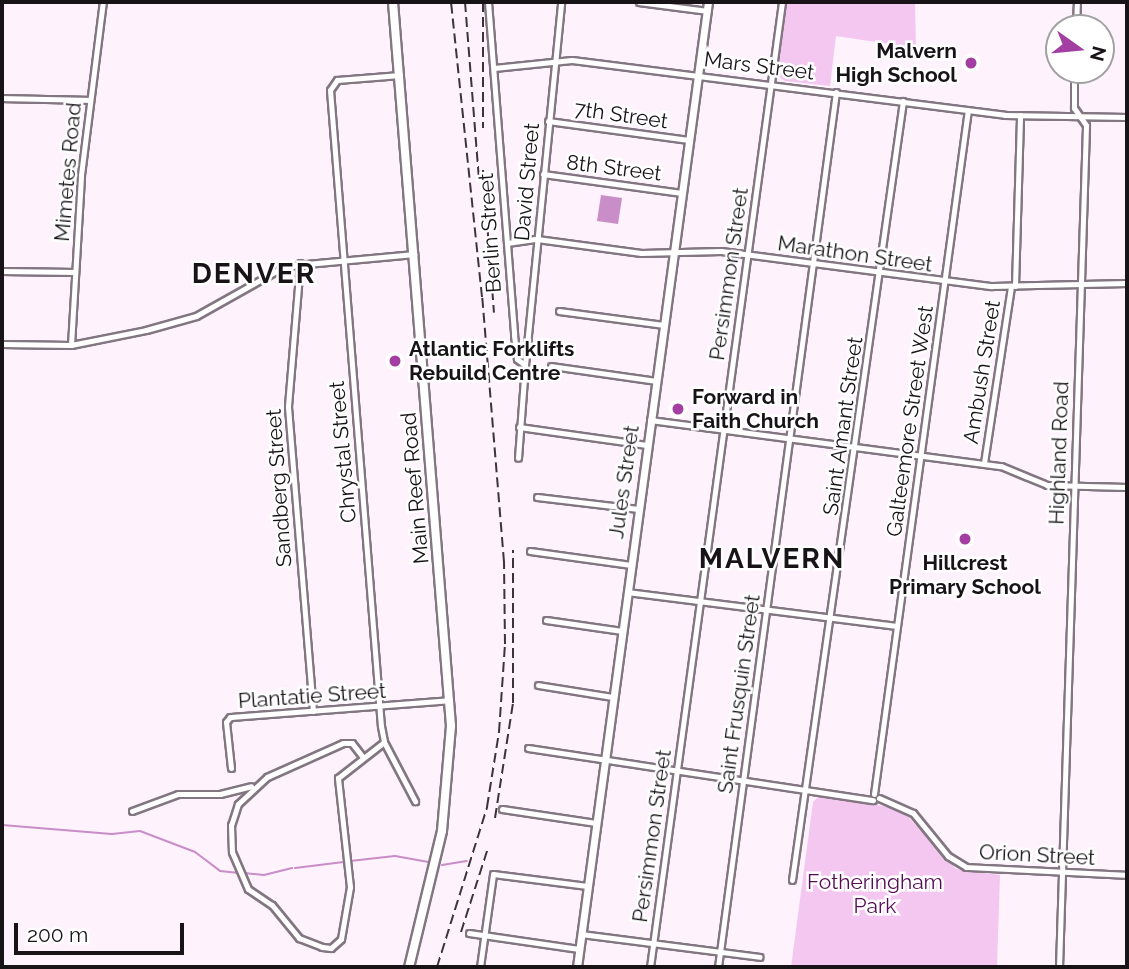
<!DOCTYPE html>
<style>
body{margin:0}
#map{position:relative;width:1129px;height:969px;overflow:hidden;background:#fef2fd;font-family:Raleway,sans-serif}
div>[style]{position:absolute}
.green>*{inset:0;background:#f4c7f1}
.water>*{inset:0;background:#c98dc7}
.stream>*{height:2px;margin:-1px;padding:0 1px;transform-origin:1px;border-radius:1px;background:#c98dc7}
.roads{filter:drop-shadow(2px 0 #827681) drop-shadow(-2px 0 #827681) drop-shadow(0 2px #827681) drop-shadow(0 -2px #827681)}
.minor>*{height:5px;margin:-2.5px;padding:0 2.5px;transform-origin:2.5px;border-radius:2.5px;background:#fff}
.secondary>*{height:7px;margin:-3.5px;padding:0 3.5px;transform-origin:3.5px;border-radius:3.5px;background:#fff}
.primary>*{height:8px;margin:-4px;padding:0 4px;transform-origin:4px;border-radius:4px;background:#fff}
.rail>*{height:2px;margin-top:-1px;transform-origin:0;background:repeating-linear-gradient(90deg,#3a353a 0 10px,transparent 0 15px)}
.dots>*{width:19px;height:19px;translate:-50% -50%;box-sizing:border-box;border:4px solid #fff;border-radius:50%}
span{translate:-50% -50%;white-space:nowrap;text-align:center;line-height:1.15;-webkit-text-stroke:5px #fff;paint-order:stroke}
.poi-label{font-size:21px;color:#171317;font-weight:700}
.right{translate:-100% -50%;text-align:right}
.left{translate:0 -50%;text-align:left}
.street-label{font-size:21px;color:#171317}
.park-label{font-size:21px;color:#550b55}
.district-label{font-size:28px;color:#171317;font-weight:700;letter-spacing:2px}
.frame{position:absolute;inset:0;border:4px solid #171317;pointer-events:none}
.north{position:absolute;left:1045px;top:14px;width:70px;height:70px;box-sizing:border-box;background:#fff;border:2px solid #a2a1a2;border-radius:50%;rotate:105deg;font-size:19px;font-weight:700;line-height:28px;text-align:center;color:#171317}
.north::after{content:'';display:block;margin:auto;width:24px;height:32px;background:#a33ea3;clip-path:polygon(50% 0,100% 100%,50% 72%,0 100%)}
.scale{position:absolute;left:14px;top:923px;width:170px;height:32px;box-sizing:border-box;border:4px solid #171317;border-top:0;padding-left:9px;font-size:21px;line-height:24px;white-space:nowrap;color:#171317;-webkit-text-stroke:5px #fff;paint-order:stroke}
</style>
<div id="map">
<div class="green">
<div style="clip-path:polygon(786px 2px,915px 2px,916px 48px,836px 36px,830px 86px,785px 81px,776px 75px)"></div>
<div style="clip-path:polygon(831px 796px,902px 810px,956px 869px,1000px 875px,997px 967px,791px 967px,813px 802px,819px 796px)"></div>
</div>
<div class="water">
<div style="clip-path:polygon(601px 195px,622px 198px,618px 224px,597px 221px)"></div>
</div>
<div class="stream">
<div style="left:2px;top:825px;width:110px;rotate:4.7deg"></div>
<div style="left:112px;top:834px;width:28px;rotate:-6deg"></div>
<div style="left:140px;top:831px;width:59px;rotate:20.9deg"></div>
<div style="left:195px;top:852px;width:31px;rotate:37deg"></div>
<div style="left:220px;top:871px;width:19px;rotate:6deg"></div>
<div style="left:350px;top:861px;width:45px;rotate:-6.3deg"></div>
<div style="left:395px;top:856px;width:34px;rotate:10deg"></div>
<div style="left:442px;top:865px;width:25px;rotate:-9deg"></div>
<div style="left:295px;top:868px;width:49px;rotate:-7deg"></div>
<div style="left:244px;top:873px;width:20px;rotate:6deg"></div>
<div style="left:264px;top:875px;width:29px;rotate:-14deg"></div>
</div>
<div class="roads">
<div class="minor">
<div style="left:488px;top:2px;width:334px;rotate:85.5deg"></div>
<div style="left:514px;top:335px;width:24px;rotate:83deg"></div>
<div style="left:517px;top:359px;width:10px;rotate:37deg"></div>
<div style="left:525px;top:365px;width:93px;rotate:94.3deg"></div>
<div style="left:639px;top:2px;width:69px;rotate:7.5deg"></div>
<div style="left:1076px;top:28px;width:26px;rotate:-88deg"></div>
<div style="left:494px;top:68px;width:78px;rotate:-5.9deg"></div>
<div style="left:572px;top:60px;width:436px;rotate:7.2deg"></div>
<div style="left:1005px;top:115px;width:122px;rotate:0.9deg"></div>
<div style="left:400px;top:75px;width:63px;rotate:175.5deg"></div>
<div style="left:337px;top:80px;width:12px;rotate:125deg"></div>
<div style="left:330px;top:90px;width:638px;rotate:85.42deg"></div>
<div style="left:381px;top:726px;width:16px;rotate:79deg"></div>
<div style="left:384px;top:742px;width:67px;rotate:62.3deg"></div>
<div style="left:2px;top:98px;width:88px;rotate:1.3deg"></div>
<div style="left:548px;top:121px;width:142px;rotate:7.7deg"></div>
<div style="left:543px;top:174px;width:140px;rotate:7.8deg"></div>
<div style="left:507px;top:243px;width:30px;rotate:-8deg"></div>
<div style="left:537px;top:239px;width:105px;rotate:7.7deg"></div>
<div style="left:641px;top:253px;width:80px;rotate:-1.4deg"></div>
<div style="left:721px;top:251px;width:273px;rotate:7.4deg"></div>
<div style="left:992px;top:286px;width:135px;rotate:-1.3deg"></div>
<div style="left:300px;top:263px;width:144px;rotate:94.8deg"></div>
<div style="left:288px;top:407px;width:305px;rotate:85.3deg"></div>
<div style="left:2px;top:271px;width:73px;rotate:0.8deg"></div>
<div style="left:1015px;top:286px;width:171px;rotate:-88.3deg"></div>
<div style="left:559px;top:311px;width:106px;rotate:7.6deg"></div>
<div style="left:2px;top:344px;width:69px;rotate:0.8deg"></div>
<div style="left:71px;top:345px;width:76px;rotate:-11.3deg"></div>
<div style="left:146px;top:330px;width:52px;rotate:-15.6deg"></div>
<div style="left:196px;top:316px;width:102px;rotate:-29.3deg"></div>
<div style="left:285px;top:266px;width:130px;rotate:-5.3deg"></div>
<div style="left:71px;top:345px;width:170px;rotate:-86.6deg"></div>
<div style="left:81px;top:175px;width:174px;rotate:-82.8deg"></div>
<div style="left:525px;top:365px;width:365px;rotate:-84.3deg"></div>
<div style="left:551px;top:366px;width:106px;rotate:8.1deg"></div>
<div style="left:650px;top:420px;width:354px;rotate:7.5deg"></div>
<div style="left:1001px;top:466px;width:50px;rotate:22.4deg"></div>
<div style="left:1047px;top:485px;width:80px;rotate:1.4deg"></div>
<div style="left:519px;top:427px;width:129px;rotate:8deg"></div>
<div style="left:984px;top:463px;width:179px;rotate:-81.3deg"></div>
<div style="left:537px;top:497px;width:102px;rotate:6.8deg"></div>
<div style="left:530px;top:551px;width:102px;rotate:7.9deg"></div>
<div style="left:627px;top:592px;width:272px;rotate:7.2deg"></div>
<div style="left:546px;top:620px;width:77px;rotate:8.2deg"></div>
<div style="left:538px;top:685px;width:76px;rotate:9.1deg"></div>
<div style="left:528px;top:748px;width:349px;rotate:8.6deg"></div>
<div style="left:362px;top:756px;width:16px;rotate:-128deg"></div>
<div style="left:352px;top:743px;width:9px;rotate:180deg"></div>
<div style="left:343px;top:743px;width:83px;rotate:155.9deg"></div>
<div style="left:267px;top:777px;width:40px;rotate:137deg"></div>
<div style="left:238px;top:804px;width:22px;rotate:108deg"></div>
<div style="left:231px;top:825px;width:27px;rotate:88deg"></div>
<div style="left:232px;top:852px;width:40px;rotate:66.6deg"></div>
<div style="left:248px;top:889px;width:29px;rotate:34deg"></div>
<div style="left:272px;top:905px;width:43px;rotate:50.7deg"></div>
<div style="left:299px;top:938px;width:25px;rotate:21deg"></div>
<div style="left:322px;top:947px;width:9px;rotate:6deg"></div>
<div style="left:331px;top:948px;width:13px;rotate:-42deg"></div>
<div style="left:341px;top:939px;width:53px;rotate:-80.2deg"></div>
<div style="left:350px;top:887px;width:110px;rotate:-96.3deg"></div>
<div style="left:338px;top:778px;width:58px;rotate:-38deg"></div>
<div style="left:231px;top:768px;width:46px;rotate:-96.2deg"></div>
<div style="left:226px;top:722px;width:6px;rotate:-51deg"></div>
<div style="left:230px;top:717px;width:220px;rotate:-4.4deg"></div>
<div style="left:874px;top:794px;width:690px;rotate:-82.18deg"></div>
<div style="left:879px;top:798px;width:37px;rotate:24deg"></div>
<div style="left:913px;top:813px;width:55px;rotate:50.9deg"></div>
<div style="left:948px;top:856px;width:21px;rotate:31deg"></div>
<div style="left:966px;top:867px;width:161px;rotate:2.8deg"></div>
<div style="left:502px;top:809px;width:95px;rotate:8.5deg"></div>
<div style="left:132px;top:811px;width:49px;rotate:-20.3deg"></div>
<div style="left:178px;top:794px;width:42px"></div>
<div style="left:220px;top:794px;width:32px;rotate:-14deg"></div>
<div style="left:792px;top:880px;width:787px;rotate:-81.89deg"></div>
<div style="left:469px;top:933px;width:111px;rotate:8.3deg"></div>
<div style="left:581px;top:934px;width:180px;rotate:7.3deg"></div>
<div style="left:480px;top:967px;width:94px;rotate:-82deg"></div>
<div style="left:493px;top:874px;width:95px;rotate:7.3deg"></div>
<div style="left:650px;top:967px;width:974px;rotate:-82.21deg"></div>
<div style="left:718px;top:967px;width:883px;rotate:-82.32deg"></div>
<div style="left:1059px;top:967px;width:842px;rotate:-88.16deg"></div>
<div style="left:1086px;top:125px;width:21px;rotate:-125deg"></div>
<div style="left:1074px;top:108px;width:38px;rotate:-90deg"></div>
</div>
<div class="secondary">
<div style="left:577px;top:967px;width:974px;rotate:-82.27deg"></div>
</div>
<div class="primary">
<div style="left:393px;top:2px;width:726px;rotate:85.42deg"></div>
<div style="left:451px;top:726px;width:105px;rotate:94.9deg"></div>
<div style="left:442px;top:831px;width:140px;rotate:103.6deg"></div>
</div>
</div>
<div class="rail">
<div style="left:465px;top:2px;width:179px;rotate:85.5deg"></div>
<div style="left:483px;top:2px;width:126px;rotate:90deg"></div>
<div style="left:483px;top:170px;width:143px;rotate:85.6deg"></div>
<div style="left:495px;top:818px;width:116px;rotate:-81.1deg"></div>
<div style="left:513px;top:703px;width:153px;rotate:-90deg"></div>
<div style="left:461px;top:932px;width:88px;rotate:-72.2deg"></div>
<div style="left:437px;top:967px;width:168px;rotate:-72.6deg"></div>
<div style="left:487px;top:807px;width:76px;rotate:-80.9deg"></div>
<div style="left:499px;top:732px;width:88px;rotate:-86.1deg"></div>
<div style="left:505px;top:644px;width:82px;rotate:-90.7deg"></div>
<div style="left:504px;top:562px;width:266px;rotate:-94.7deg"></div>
<div style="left:482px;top:297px;width:297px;rotate:-96deg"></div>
</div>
<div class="dots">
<div style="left:971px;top:63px;background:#a33ea3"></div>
<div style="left:395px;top:361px;background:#a33ea3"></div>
<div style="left:678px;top:409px;background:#a33ea3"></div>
<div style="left:965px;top:539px;background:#a33ea3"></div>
</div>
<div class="poi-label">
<span class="right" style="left:957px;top:63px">Malvern<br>High School</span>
<span class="left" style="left:409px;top:361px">Atlantic Forklifts<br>Rebuild Centre</span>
<span class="left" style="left:692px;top:409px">Forward in<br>Faith Church</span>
<span style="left:965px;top:575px">Hillcrest<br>Primary School</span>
</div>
<div class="street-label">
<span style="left:759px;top:66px;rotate:7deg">Mars Street</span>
<span style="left:621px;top:115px;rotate:8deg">7th Street</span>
<span style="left:614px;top:168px;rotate:7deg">8th Street</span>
<span style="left:68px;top:172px;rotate:-85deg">Mimetes Road</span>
<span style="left:527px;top:182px;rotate:-85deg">David Street</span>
<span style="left:490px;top:233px;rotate:-94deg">Berlin Street</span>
<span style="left:855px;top:254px;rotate:8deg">Marathon Street</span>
<span style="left:729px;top:274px;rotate:-82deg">Persimmon Street</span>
<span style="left:982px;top:372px;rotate:-81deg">Ambush Street</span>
<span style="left:910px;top:421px;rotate:-82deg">Galteemore Street West</span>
<span style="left:843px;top:426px;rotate:-82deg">Saint Amant Street</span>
<span style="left:343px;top:452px;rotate:-95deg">Chrystal Street</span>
<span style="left:1059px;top:453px;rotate:-88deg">Highland Road</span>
<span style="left:624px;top:482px;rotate:-82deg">Jules Street</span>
<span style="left:279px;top:488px;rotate:-94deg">Sandberg Street</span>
<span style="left:415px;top:488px;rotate:-95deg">Main Reef Road</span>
<span style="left:739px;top:694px;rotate:-82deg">Saint Frusquin Street</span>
<span style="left:312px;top:696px;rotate:-4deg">Plantatie Street</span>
<span style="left:652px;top:836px;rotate:-82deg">Persimmon Street</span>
<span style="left:1037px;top:855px;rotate:3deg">Orion Street</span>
</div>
<div class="park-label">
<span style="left:875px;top:894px">Fotheringham<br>Park</span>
</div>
<div class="district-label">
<span style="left:254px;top:274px">DENVER</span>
<span style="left:772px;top:559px">MALVERN</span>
</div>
<div class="frame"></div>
<div class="north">N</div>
<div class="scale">200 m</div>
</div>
